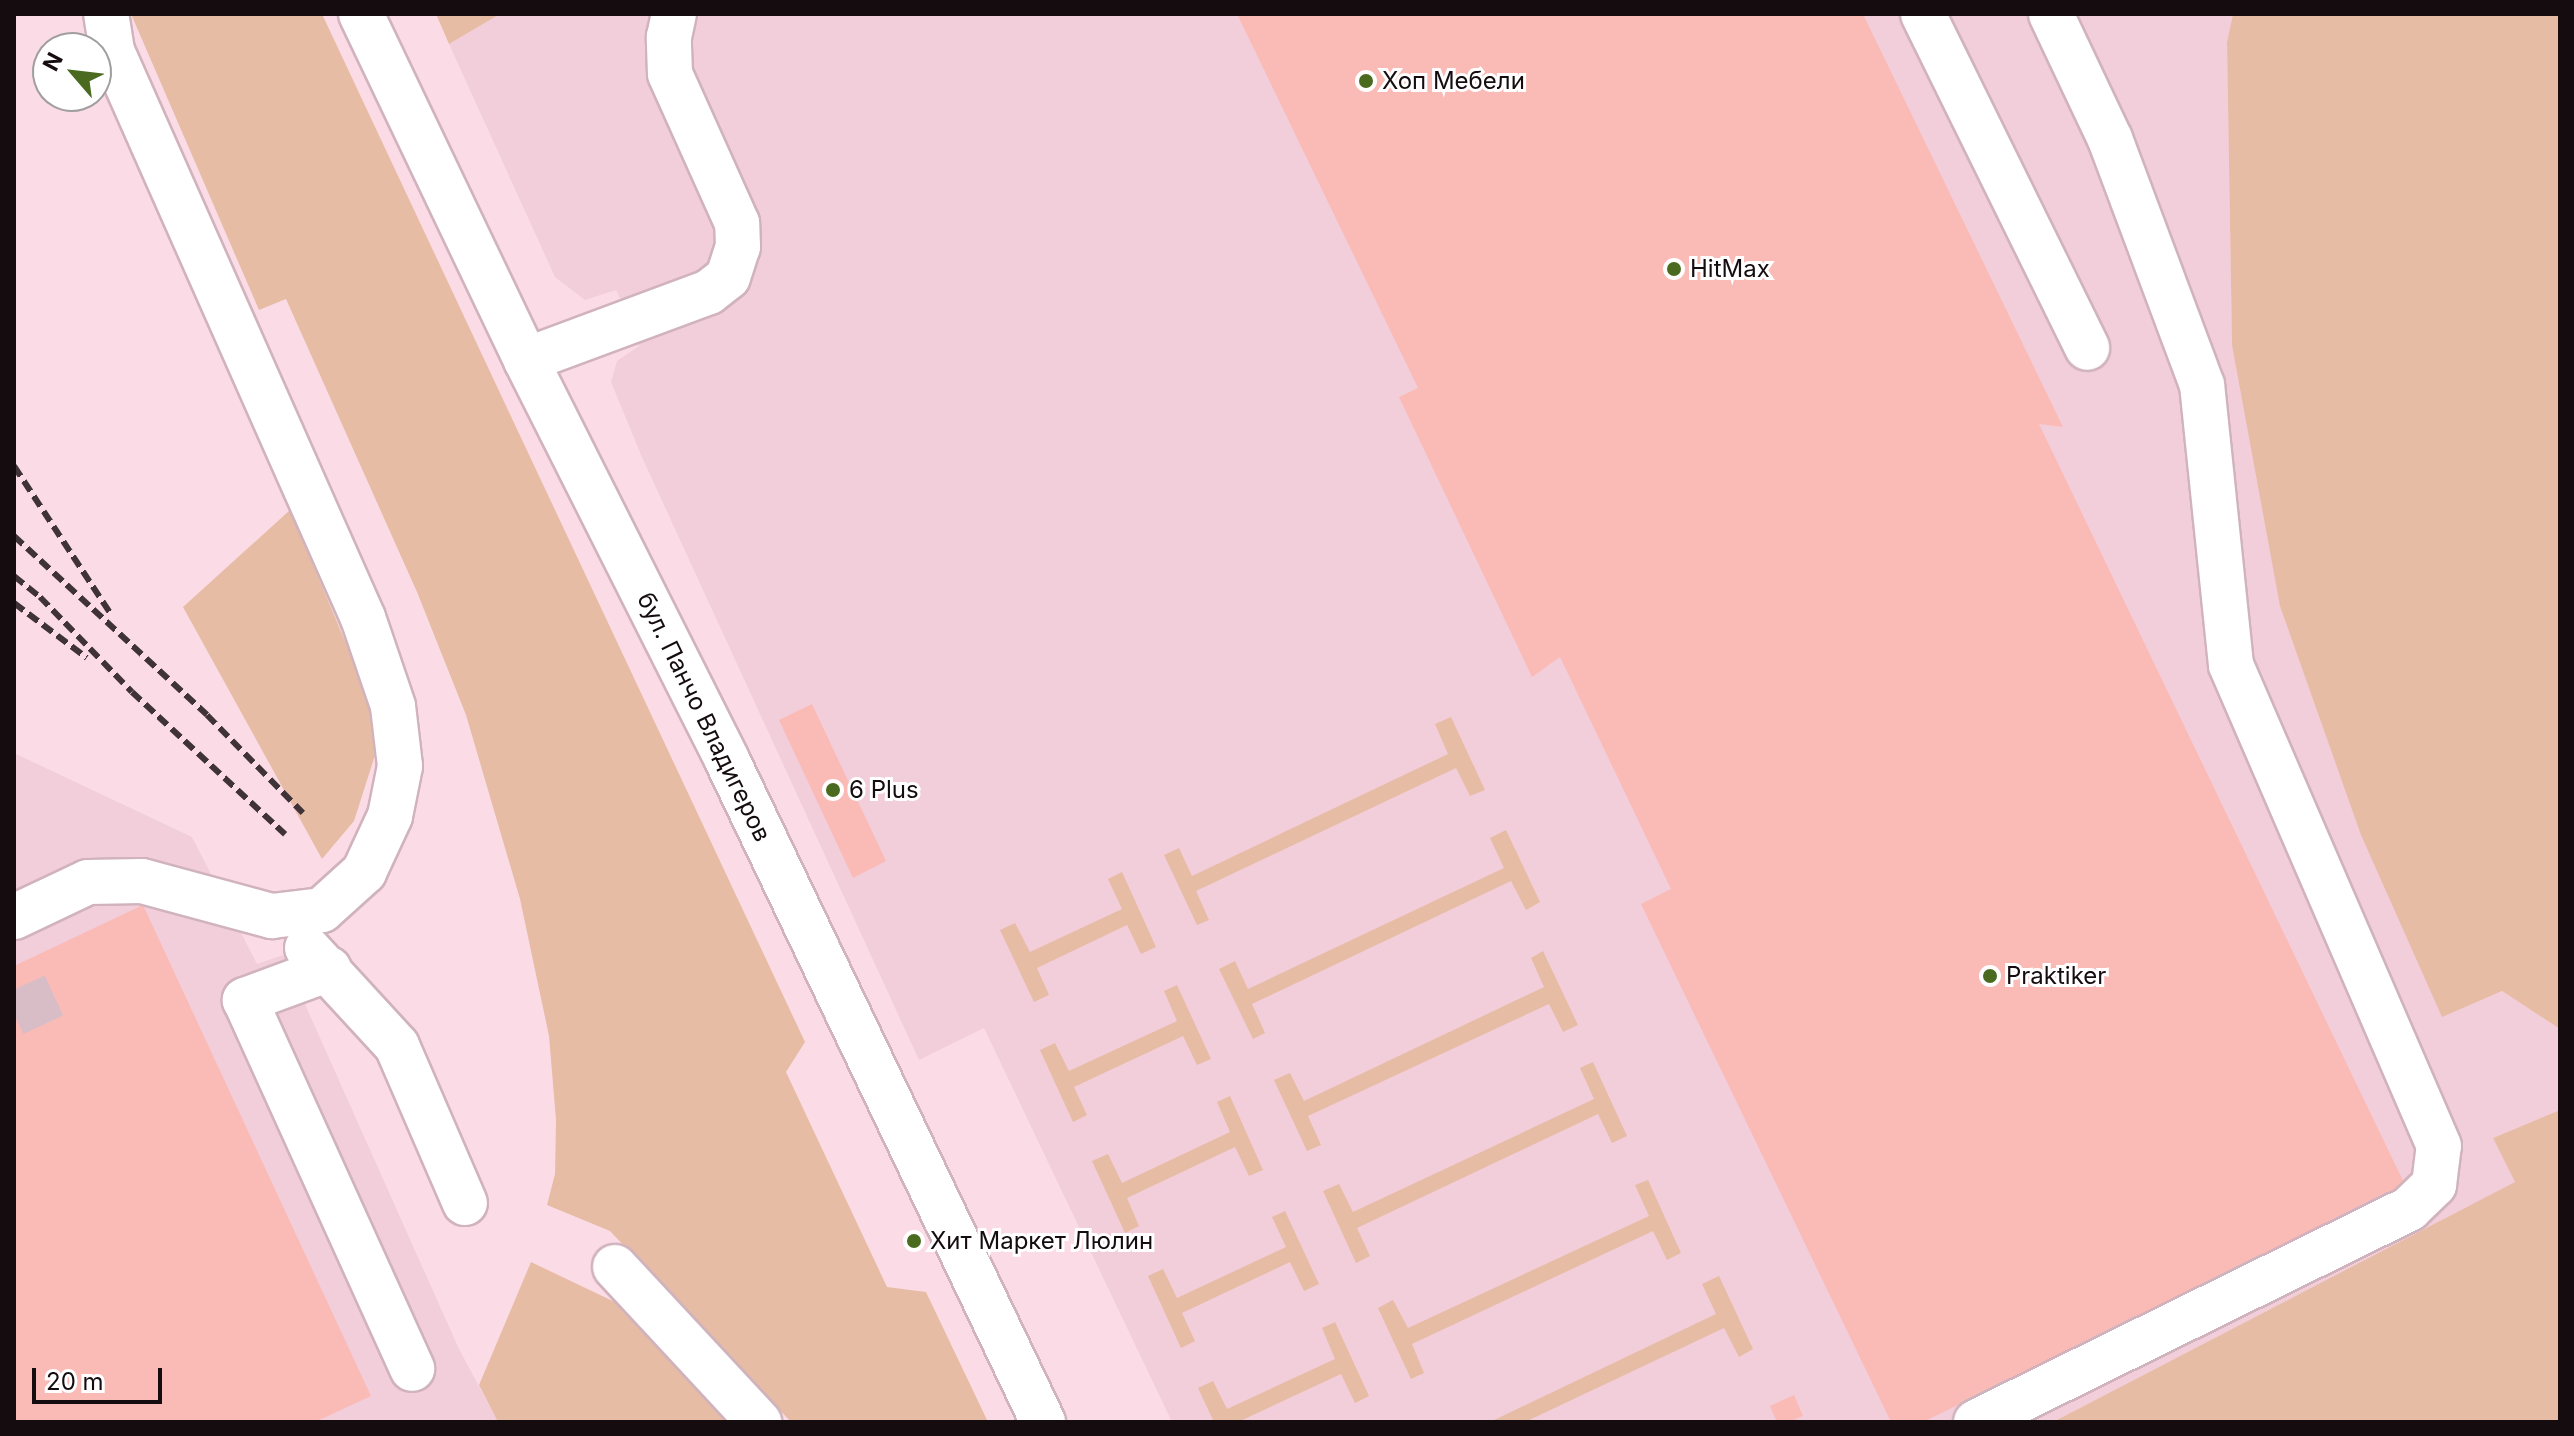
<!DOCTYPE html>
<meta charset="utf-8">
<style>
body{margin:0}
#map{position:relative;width:2574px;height:1436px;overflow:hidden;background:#fbdce6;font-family:Inter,sans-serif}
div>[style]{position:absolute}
.built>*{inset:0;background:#f2cdda}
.green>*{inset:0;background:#e7bca5}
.building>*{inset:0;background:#fabbb7}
.minor-tunnel>*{height:44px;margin-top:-22px;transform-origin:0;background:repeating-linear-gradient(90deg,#d8bdc6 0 44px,transparent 0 66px)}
.roads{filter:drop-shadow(2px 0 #d0b3bc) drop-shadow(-2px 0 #d0b3bc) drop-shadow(0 2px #d0b3bc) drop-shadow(0 -2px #d0b3bc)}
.minor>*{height:44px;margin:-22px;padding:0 22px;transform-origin:22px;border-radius:22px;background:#fff}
.rail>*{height:6px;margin-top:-3px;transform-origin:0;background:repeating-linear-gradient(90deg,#403337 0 12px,transparent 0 18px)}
.dots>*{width:22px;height:22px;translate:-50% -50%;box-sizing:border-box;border:4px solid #fff;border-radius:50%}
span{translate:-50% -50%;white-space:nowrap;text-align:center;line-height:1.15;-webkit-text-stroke:6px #fff;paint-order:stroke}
.poi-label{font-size:24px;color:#150c0f}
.left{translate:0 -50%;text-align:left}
.street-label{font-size:24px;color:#150c0f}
.frame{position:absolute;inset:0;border:16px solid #150c0f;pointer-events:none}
.north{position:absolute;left:32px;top:32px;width:80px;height:80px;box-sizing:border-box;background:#fff;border:2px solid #a19e9f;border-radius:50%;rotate:298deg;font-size:22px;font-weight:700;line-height:32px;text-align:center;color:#150c0f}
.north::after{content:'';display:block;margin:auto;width:28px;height:36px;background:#4a6a20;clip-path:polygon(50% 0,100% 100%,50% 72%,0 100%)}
.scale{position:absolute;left:32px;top:1368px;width:130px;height:36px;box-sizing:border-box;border:4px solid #150c0f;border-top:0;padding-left:10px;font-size:24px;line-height:28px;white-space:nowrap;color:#150c0f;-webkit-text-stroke:6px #fff;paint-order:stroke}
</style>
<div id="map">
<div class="built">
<div style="clip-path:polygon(500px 14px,2233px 14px,2227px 42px,2232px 345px,2442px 1016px,2502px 991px,2560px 1029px,2560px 1110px,2493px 1138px,2516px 1182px,2053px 1422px,1172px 1422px,984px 1028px,919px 1060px,641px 455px,611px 382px,617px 361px,639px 346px,631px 320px,616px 290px,585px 300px,555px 277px,449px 44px)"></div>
<div style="clip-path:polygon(14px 753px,192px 837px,257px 964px,283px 955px,459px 1349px,498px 1422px,14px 1422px)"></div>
</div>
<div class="green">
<div style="clip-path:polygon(131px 14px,322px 14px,805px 1042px,786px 1072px,887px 1287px,926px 1292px,988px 1422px,791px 1422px,610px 1231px,547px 1205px,555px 1174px,556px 1120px,549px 1036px,520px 899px,466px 715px,417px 592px,286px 299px,259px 310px)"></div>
<div style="clip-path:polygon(436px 14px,500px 14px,449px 44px)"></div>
<div style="clip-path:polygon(2233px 14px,2560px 14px,2560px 1029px,2502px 991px,2442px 1017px,2361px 835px,2280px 606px,2232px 345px,2227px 42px)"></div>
<div style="clip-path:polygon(290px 510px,366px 691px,377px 749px,354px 821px,322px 859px,183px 607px)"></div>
<div style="clip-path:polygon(1451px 717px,1485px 790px,1470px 796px,1456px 768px,1196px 891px,1209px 920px,1197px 925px,1164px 855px,1179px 848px,1192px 876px,1448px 754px,1435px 724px)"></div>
<div style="clip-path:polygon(1506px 830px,1540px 902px,1526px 910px,1511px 881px,1252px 1004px,1265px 1033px,1253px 1039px,1219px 969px,1235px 961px,1248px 989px,1504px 868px,1490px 838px)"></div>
<div style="clip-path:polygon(1122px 872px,1156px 947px,1141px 954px,1127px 925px,1037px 968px,1049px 995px,1034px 1002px,1000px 930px,1015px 923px,1030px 952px,1122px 909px,1108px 879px)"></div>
<div style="clip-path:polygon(1543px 951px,1578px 1025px,1563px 1032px,1549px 1004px,1308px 1116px,1321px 1145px,1307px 1151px,1274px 1080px,1290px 1073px,1304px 1101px,1544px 987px,1531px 958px)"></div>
<div style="clip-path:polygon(1177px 985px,1211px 1059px,1197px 1065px,1183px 1036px,1074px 1087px,1087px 1115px,1073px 1122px,1040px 1050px,1055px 1043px,1069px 1071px,1177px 1021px,1164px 991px)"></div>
<div style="clip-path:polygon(1593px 1062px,1627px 1136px,1612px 1143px,1598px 1114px,1357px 1228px,1370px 1256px,1356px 1263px,1323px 1191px,1339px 1184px,1353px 1212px,1594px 1099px,1580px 1068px)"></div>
<div style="clip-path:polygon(1230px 1096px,1263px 1170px,1249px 1176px,1235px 1147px,1127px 1198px,1139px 1226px,1125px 1233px,1092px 1161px,1108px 1154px,1122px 1183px,1230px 1132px,1217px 1102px)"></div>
<div style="clip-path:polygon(2560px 1110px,2560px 1422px,2053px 1422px,2515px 1182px,2493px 1138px)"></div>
<div style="clip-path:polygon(1648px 1180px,1681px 1253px,1667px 1260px,1653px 1231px,1412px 1344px,1424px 1373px,1411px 1379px,1378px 1308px,1393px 1300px,1408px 1328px,1649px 1216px,1635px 1185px)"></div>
<div style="clip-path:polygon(1285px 1211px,1319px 1284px,1304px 1291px,1290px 1262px,1182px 1313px,1195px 1341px,1181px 1348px,1148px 1276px,1163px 1269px,1177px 1298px,1286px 1247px,1272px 1217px)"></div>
<div style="clip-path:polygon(531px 1262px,619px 1304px,729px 1422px,498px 1422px,479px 1385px)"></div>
<div style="clip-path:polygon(1719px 1276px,1753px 1349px,1739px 1357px,1724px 1328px,1525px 1422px,1490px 1422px,1716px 1314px,1702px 1284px)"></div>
<div style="clip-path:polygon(1335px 1322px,1369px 1396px,1355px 1403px,1341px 1374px,1238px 1422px,1214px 1422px,1198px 1388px,1213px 1381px,1227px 1409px,1335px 1359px,1322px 1328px)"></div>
</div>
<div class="building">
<div style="clip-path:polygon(1237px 14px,1863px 14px,2063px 427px,2039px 424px,2406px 1187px,1923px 1422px,1891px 1422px,1641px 904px,1671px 889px,1560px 657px,1532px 677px,1399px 397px,1418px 388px)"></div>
<div style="clip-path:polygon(812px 704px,886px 861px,853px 878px,779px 720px)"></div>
<div style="clip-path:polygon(143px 905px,371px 1396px,315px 1422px,14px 1422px,14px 966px)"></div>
<div style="clip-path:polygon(1794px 1395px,1803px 1416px,1789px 1422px,1777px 1422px,1770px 1406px)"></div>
</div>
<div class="minor-tunnel">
<div style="left:14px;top:1014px;width:60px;rotate:-24.8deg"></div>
</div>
<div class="roads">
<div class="minor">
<div style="left:361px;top:14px;width:383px;rotate:64.5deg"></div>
<div style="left:526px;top:360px;width:448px;rotate:63.3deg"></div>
<div style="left:727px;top:760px;width:734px;rotate:64.48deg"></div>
<div style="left:1923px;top:14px;width:372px;rotate:63.8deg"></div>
<div style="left:526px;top:360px;width:195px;rotate:-20.4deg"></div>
<div style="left:709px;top:292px;width:24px;rotate:-38deg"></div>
<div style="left:728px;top:277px;width:32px;rotate:-72deg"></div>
<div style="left:738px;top:247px;width:24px;rotate:-92deg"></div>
<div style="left:737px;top:223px;width:163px;rotate:-114.2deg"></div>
<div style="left:670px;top:74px;width:37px;rotate:-92deg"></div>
<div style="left:669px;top:37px;width:24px;rotate:-78deg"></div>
<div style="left:14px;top:917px;width:82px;rotate:-25.3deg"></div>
<div style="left:88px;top:882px;width:54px;rotate:-1.1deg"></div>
<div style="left:142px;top:881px;width:135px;rotate:15.1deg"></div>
<div style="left:272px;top:916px;width:50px;rotate:-6.8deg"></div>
<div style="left:322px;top:910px;width:57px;rotate:-42.1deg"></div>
<div style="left:364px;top:872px;width:62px;rotate:-65.1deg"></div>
<div style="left:390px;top:816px;width:51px;rotate:-78.7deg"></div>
<div style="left:400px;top:766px;width:60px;rotate:-96.7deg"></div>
<div style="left:393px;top:706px;width:93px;rotate:-108.8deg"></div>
<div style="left:363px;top:618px;width:620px;rotate:-113.88deg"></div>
<div style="left:112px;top:51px;width:37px;rotate:-99deg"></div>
<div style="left:307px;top:948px;width:133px;rotate:47.4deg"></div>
<div style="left:397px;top:1046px;width:171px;rotate:66.6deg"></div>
<div style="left:329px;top:969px;width:90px;rotate:159.7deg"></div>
<div style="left:245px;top:1000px;width:405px;rotate:65.6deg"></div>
<div style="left:615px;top:1267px;width:212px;rotate:47.1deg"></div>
<div style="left:1976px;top:1422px;width:483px;rotate:-26.2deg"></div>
<div style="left:2409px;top:1209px;width:35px;rotate:-44deg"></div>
<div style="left:2434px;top:1185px;width:39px;rotate:-83deg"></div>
<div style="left:2439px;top:1146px;width:524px;rotate:-113.39deg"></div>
<div style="left:2231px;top:665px;width:281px;rotate:-95.9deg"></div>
<div style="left:2202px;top:385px;width:263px;rotate:-110.5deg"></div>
<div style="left:2110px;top:139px;width:138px;rotate:-115.3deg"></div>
</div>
</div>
<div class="rail">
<div style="left:14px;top:466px;width:179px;rotate:56.8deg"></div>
<div style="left:14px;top:536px;width:263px;rotate:42.8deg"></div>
<div style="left:207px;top:715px;width:137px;rotate:45.6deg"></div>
<div style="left:14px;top:576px;width:33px;rotate:39deg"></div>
<div style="left:40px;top:597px;width:132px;rotate:45.9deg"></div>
<div style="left:132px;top:692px;width:209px;rotate:42.9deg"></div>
<div style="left:14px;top:603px;width:91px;rotate:37deg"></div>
</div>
<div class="dots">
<div style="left:1366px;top:81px;background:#4a6a20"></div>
<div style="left:1674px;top:269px;background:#4a6a20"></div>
<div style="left:833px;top:790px;background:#4a6a20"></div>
<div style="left:1990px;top:976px;background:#4a6a20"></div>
<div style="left:914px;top:1241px;background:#4a6a20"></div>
</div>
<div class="poi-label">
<span class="left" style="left:1382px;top:81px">Хоп Мебели</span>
<span class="left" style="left:1690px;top:269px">HitMax</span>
<span class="left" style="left:849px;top:790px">6 Plus</span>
<span class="left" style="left:2006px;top:976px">Praktiker</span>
<span class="left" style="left:930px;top:1241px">Хит Маркет Люлин</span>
</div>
<div class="street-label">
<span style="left:704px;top:717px;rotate:64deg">бул. Панчо Владигеров</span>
</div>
<div class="frame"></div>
<div class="north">N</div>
<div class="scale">20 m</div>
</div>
